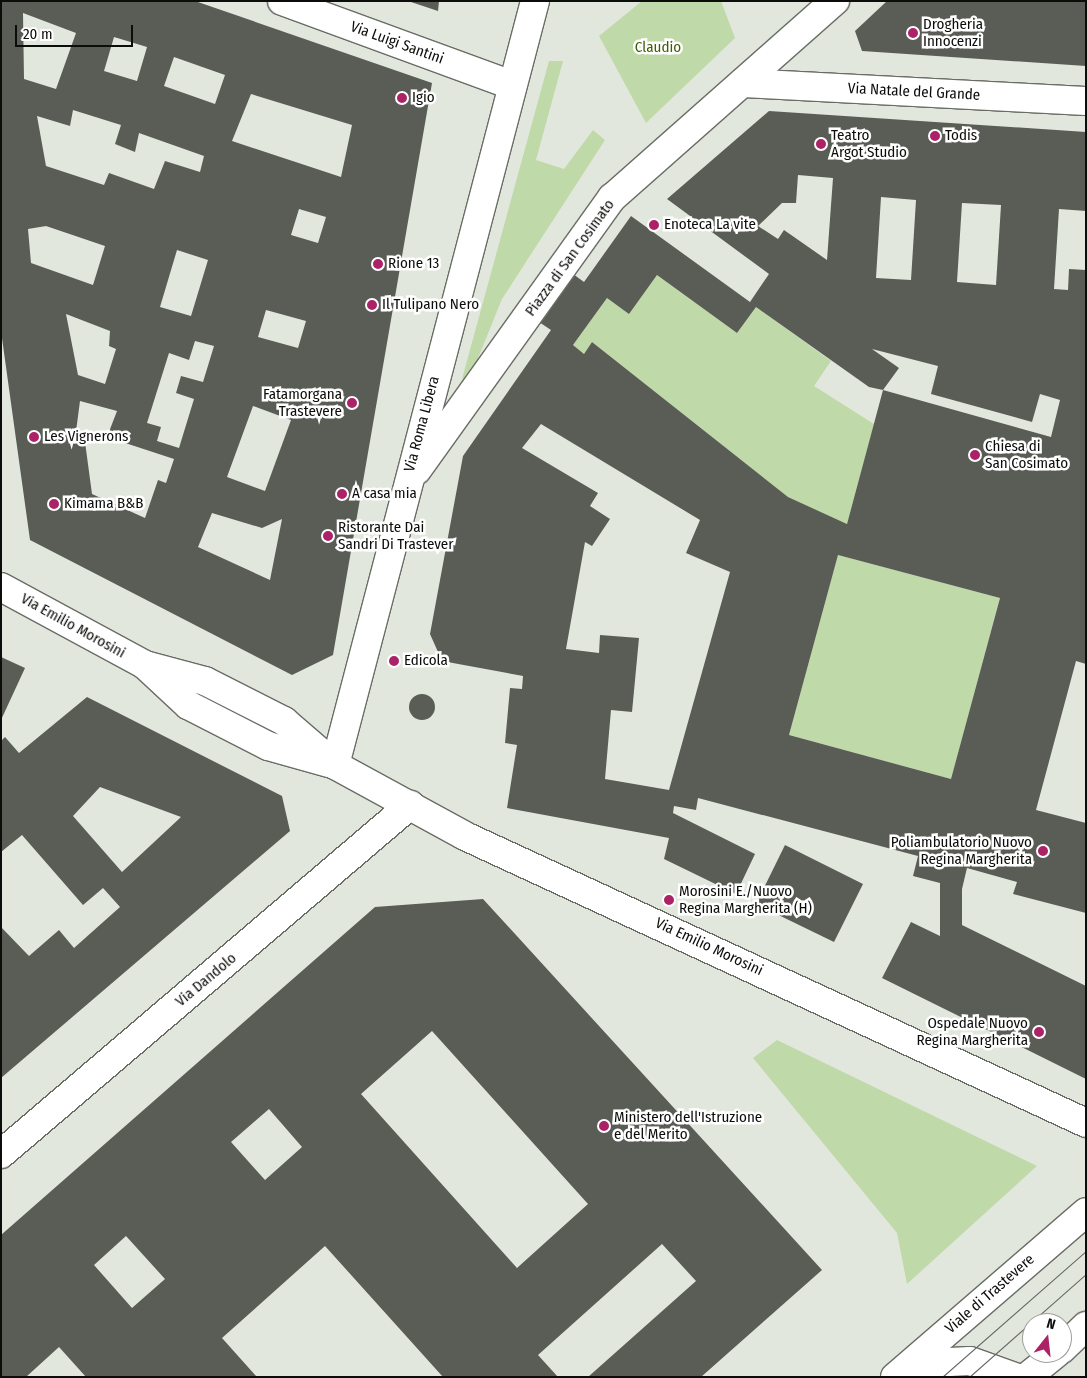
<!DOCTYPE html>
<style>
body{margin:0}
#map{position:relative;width:1087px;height:1378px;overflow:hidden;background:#e2e7de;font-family:"Fira Sans Condensed",sans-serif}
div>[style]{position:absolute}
.green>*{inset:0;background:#c0d9a9}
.building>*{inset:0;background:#595d56}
.round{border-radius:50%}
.roads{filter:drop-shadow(1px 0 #696d65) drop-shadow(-1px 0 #696d65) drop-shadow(0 1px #696d65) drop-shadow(0 -1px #696d65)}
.minor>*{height:28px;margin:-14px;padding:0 14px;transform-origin:14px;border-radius:14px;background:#fff}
.major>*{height:28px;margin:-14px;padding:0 14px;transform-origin:14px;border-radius:14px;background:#fff}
.tram>*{height:1px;margin:-0.5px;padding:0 0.5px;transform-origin:0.5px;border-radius:0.5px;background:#636660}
.dots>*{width:14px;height:14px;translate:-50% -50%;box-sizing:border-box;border:2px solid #fff;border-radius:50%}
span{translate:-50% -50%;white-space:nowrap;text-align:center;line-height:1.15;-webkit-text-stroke:5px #fff;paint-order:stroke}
.poi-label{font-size:15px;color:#0c0d0a}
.left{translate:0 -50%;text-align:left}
.right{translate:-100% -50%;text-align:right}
.street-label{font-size:15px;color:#0c0d0a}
.park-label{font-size:15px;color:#3e5f08}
.frame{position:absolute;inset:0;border:2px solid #0c0d0a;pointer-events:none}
.north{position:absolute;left:1022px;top:1313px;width:50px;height:50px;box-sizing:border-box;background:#fff;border:1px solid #9e9e9d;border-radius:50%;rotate:16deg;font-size:14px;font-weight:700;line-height:20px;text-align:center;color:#0c0d0a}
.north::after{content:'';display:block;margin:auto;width:18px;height:22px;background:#ab2266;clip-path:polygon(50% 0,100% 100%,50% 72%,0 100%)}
.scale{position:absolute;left:15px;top:25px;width:118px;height:22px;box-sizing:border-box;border:2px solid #0c0d0a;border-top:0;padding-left:6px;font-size:15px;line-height:18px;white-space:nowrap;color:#0c0d0a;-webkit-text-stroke:4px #fff;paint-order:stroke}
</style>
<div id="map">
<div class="green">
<div style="clip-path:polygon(642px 1px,721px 1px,735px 38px,646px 123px,599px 36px)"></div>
<div style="clip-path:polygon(549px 61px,563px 61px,536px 160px,564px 169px,593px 130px,605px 140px,502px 299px,470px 378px,462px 379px)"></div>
<div style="clip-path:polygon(657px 275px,737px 333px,756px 307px,831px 361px,814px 386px,874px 424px,847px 524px,788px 497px,592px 342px,584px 354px,573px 345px,607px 298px,629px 313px)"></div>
<div style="clip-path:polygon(838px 555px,1000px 598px,951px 779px,789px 735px)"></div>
<div style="clip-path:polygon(777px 1040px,1037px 1166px,907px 1284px,897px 1233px,753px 1058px)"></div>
</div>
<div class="building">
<div style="clip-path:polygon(evenodd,1px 1px,195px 1px,432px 83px,333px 655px,292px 675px,30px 540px,1px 331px,1px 1px,23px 13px,76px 33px,56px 89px,24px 79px,23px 13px,1px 1px,114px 37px,147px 47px,137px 81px,104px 71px,114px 37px,1px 1px,174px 57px,225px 75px,215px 104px,164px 86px,174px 57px,1px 1px,251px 94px,352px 125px,341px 177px,232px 141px,251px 94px,1px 1px,73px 110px,121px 125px,115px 144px,135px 152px,139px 133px,204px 156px,200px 172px,165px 161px,154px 189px,109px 173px,104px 185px,46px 166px,37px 116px,70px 126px,73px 110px,1px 1px,299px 209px,326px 217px,318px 243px,291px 235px,299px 209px,1px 1px,46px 226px,105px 246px,93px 285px,31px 263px,28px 229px,46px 226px,1px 1px,177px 250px,208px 260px,191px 316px,160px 307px,177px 250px,1px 1px,266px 310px,306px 321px,298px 348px,258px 337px,266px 310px,1px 1px,66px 314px,110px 331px,109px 346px,116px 349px,105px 384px,78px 375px,66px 314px,1px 1px,195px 341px,214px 346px,203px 382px,181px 376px,176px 393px,194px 399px,179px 448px,157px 441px,161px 427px,147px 423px,169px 353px,189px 360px,195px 341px,1px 1px,80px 401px,117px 411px,107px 437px,174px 459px,166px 483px,158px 480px,145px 518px,92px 494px,85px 442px,75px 439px,80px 401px,1px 1px,253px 406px,291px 420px,265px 491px,227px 477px,253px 406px,1px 1px,212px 513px,262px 528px,282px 519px,270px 580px,198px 547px,212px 513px)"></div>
<div style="clip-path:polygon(411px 1px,439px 1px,438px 11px,411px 2px)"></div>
<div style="clip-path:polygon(887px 1px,1086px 1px,1086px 66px,862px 51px,855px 31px)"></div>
<div style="clip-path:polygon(evenodd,769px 111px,1086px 132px,1086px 211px,1059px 209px,1054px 289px,1068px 290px,1069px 269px,1086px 270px,1086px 664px,1076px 661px,1036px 810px,1086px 823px,1086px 913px,1013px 894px,1017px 882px,967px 868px,962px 889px,962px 925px,1086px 986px,1086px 1079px,882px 978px,911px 922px,940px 936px,940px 883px,913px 876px,918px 856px,698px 798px,696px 810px,674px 806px,673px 813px,755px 854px,736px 894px,664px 859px,669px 838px,507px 808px,517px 745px,505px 743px,510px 688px,522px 689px,523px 676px,442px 661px,430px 634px,463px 456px,551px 330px,539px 322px,573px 274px,584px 282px,631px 216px,750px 302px,769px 274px,667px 199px,769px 111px,798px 175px,833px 178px,827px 260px,784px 230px,778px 239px,758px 226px,782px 203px,796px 203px,798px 175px,769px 111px,881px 197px,916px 200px,911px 280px,876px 278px,881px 197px,769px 111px,962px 203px,1001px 205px,996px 285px,957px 282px,962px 203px,769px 111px,657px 275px,737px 333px,756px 307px,869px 387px,883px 390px,847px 524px,788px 497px,592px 342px,584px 354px,573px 345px,607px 298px,629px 314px,657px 275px,769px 111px,872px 349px,938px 366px,931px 394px,1032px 422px,1040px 394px,1060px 400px,1051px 437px,883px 390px,899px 368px,872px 349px,769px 111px,541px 424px,700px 520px,686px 553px,730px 572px,669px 790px,605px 779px,611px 710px,632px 712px,639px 638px,600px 635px,599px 653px,566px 649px,585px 542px,592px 546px,610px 519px,590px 506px,598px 493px,522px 448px,541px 424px,769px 111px,838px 555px,1000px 598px,951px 779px,789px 735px,838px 555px)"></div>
<div style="clip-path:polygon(1px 657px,25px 668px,1px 720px)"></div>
<div class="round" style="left:409px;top:694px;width:26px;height:26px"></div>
<div style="clip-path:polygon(evenodd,87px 697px,282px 796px,290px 831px,1px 1078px,1px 927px,29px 956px,59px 930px,74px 948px,120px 907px,103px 888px,83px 905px,22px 835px,1px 852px,1px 741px,5px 737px,19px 753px,87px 697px,100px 787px,181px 817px,122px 872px,73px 816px,100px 787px)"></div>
<div style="clip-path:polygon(785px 845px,863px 884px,834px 942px,756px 904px)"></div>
<div style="clip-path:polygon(evenodd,483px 899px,822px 1270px,701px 1377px,588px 1377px,696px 1281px,662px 1244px,538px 1355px,558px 1377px,443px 1377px,325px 1246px,222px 1338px,257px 1377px,86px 1377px,59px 1347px,26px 1377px,1px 1377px,1px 1235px,375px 907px,483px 899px,432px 1031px,588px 1204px,517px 1268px,361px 1094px,432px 1031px,483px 899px,269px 1109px,302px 1147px,265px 1180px,231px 1142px,269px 1109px,483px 899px,126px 1236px,165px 1279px,132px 1308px,94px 1265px,126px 1236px)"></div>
</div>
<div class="roads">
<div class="minor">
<div style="left:282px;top:1px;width:245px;rotate:20.1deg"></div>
<div style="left:743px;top:83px;width:343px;rotate:3deg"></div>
<div style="left:417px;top:470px;width:335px;rotate:-54.4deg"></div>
<div style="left:612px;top:198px;width:298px;rotate:-41.5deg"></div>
<div style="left:1px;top:587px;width:164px;rotate:28.4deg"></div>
<div style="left:145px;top:665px;width:59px;rotate:42.9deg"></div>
<div style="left:188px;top:705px;width:90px;rotate:27.1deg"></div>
<div style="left:268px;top:746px;width:63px;rotate:15.6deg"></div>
<div style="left:145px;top:665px;width:62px;rotate:14.9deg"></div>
<div style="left:205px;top:681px;width:89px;rotate:26.9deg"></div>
<div style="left:284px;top:721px;width:67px;rotate:40.8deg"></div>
<div style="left:335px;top:765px;width:148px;rotate:28.6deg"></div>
<div style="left:465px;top:836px;width:684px;rotate:24.8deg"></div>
<div style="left:335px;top:765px;width:790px;rotate:-75.33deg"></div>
<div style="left:1px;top:1154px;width:538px;rotate:-40.47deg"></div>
</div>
<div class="major">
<div style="left:1062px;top:1349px;width:33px;rotate:-44deg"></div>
<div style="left:907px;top:1373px;width:25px;rotate:-23deg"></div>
<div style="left:930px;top:1363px;width:40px;rotate:-2.9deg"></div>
<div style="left:970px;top:1361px;width:48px;rotate:19.6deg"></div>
<div style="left:895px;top:1377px;width:252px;rotate:-40.8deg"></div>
<div style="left:1027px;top:1377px;width:38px;rotate:-39deg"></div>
</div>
</div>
<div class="tram">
<div style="left:942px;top:1377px;width:191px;rotate:-41.2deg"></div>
<div style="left:969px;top:1377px;width:156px;rotate:-41.4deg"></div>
</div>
<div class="dots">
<div style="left:913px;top:33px;background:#ab2266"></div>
<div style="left:402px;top:98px;background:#ab2266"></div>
<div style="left:935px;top:136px;background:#ab2266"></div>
<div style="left:821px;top:144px;background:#ab2266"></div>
<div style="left:654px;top:225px;background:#ab2266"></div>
<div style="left:378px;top:264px;background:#ab2266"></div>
<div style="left:372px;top:305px;background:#ab2266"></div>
<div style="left:352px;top:403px;background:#ab2266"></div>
<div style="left:34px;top:437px;background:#ab2266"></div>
<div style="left:975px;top:455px;background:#ab2266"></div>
<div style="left:342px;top:494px;background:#ab2266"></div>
<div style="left:54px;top:504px;background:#ab2266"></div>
<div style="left:328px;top:536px;background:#ab2266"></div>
<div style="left:394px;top:661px;background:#ab2266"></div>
<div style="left:1043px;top:851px;background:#ab2266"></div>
<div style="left:669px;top:900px;background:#ab2266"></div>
<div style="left:1039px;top:1032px;background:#ab2266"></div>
<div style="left:604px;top:1126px;background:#ab2266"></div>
</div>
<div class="poi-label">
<span class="left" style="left:923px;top:33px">Drogheria<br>Innocenzi</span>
<span class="left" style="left:412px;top:98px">Igio</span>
<span class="left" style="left:831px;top:144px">Teatro<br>Argot Studio</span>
<span class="left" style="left:945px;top:136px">Todis</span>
<span class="left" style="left:664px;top:225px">Enoteca La vite</span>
<span class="left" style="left:388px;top:264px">Rione 13</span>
<span class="left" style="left:382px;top:305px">Il Tulipano Nero</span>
<span class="right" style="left:342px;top:403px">Fatamorgana<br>Trastevere</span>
<span class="left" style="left:44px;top:437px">Les Vignerons</span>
<span class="left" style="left:985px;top:455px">Chiesa di<br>San Cosimato</span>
<span class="left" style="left:352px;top:494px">A casa mia</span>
<span class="left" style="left:64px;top:504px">Kimama B&amp;B</span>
<span class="left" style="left:338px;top:536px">Ristorante Dai<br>Sandri Di Trastever</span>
<span class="left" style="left:404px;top:661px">Edicola</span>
<span class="right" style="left:1032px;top:851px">Poliambulatorio Nuovo<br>Regina Margherita</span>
<span class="left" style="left:679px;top:900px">Morosini E./Nuovo<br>Regina Margherita (H)</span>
<span class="right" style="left:1028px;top:1032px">Ospedale Nuovo<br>Regina Margherita</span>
<span class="left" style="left:614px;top:1126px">Ministero dell'Istruzione<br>e del Merito</span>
</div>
<div class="street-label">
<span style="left:397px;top:43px;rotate:20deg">Via Luigi Santini</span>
<span style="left:914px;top:92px;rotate:3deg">Via Natale del Grande</span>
<span style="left:570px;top:258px;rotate:-54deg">Piazza di San Cosimato</span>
<span style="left:422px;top:424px;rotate:-75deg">Via Roma Libera</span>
<span style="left:73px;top:626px;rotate:29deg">Via Emilio Morosini</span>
<span style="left:709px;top:947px;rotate:25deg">Via Emilio Morosini</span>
<span style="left:206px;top:980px;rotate:-40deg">Via Dandolo</span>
<span style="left:990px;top:1294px;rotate:-41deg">Viale di Trastevere</span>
</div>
<div class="park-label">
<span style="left:658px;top:48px">Claudio</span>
</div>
<div class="frame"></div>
<div class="north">N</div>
<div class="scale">20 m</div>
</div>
